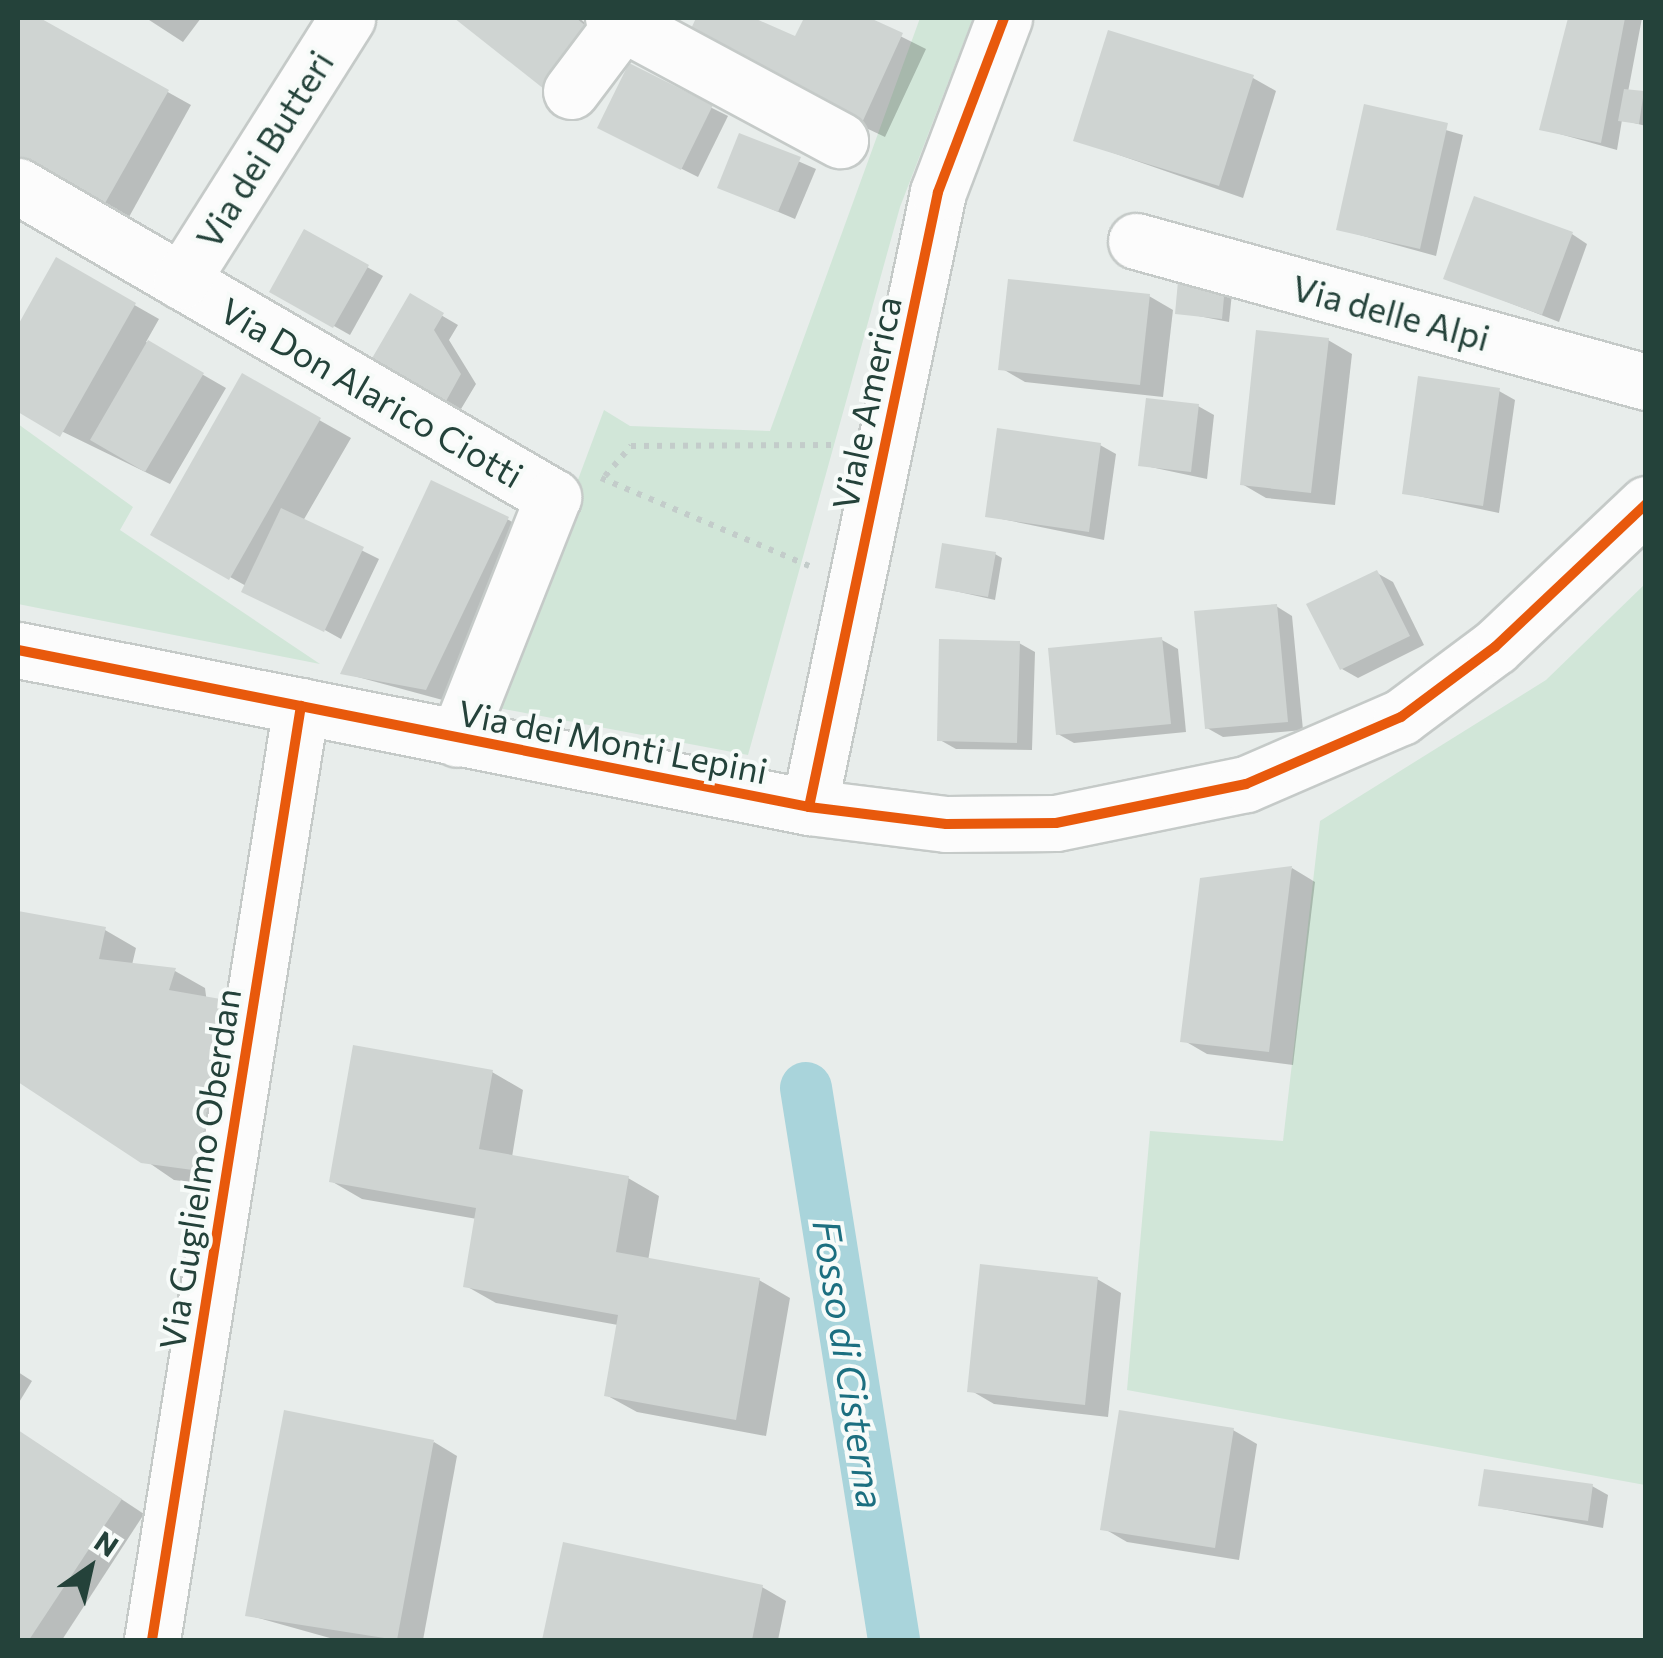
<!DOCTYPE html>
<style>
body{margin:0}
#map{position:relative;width:1663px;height:1658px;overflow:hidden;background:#e8edeb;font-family:Commissioner,sans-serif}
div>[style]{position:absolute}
.green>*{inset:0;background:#d1e6d8}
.shadow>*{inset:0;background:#0003}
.canal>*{height:52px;margin:-26px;padding:0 26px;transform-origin:26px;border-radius:26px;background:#a9d4db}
.building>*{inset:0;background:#cfd4d2}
.path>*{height:6px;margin-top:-3px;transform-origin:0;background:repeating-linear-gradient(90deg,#c3ccca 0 5px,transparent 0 13px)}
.roads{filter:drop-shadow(2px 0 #c5cac8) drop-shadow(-2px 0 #c5cac8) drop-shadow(0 2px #c5cac8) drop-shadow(0 -2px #c5cac8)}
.street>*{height:55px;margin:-27.5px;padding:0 27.5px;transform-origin:27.5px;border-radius:27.5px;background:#fcfcfc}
.secondary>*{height:55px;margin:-27.5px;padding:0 27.5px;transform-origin:27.5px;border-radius:27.5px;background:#fcfcfc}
.cycleway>*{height:10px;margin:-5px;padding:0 5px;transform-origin:5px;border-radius:5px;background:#e8590c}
span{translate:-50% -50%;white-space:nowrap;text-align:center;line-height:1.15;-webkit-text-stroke:8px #f7fbf9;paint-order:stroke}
.street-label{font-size:35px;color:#24423a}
.water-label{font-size:38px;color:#1c6f80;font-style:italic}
.frame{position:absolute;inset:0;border:20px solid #24423a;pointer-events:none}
.north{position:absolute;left:40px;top:1518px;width:100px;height:100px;-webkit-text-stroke:8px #f7fbf9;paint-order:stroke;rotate:34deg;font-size:28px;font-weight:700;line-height:40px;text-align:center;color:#24423a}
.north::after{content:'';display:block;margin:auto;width:35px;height:45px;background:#24423a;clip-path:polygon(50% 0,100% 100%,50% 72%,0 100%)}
</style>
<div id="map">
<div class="green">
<div style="clip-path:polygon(920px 18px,973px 18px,900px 207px,748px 755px,493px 707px,604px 410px,630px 426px,770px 431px)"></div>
<div style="clip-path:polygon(18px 424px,133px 507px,120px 530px,320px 664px,18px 604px)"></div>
<div style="clip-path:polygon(1645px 584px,1645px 1485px,1127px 1390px,1150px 1131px,1283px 1141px,1320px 821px,1546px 680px)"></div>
</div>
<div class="shadow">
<div style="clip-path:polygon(18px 18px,35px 18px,191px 105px,129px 217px,18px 154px)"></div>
<div style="clip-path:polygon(146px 18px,201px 18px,183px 42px)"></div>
<div style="clip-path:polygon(458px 18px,579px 18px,613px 45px,545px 87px)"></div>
<div style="clip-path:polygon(698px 18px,748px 18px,796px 40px,807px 18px,864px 18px,926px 49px,885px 137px,687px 43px)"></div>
<div style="clip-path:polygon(1571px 18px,1642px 18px,1628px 92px,1646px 95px,1646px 126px,1622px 120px,1617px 150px,1542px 129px)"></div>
<div style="clip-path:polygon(630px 67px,728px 116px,698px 177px,616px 136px)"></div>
<div style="clip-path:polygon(1253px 78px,1276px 91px,1243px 198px,1076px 140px)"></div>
<div style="clip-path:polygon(1366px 107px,1463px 135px,1436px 256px,1338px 229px)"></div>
<div style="clip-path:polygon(741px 136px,816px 169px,795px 219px,720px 187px)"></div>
<div style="clip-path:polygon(305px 232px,383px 276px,350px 335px,272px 291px)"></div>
<div style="clip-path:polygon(1572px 234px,1587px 244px,1559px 322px,1446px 278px)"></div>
<div style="clip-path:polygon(57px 261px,159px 319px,146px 342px,226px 388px,170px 484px,18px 410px,18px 330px)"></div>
<div style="clip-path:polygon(1180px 284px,1232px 293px,1229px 322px,1178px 312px)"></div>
<div style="clip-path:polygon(1149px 296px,1173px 310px,1163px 397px,1025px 382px,1001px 368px)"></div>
<div style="clip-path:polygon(410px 297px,458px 325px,449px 340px,476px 384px,461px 409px,375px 359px)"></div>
<div style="clip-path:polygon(1328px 340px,1352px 354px,1335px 505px,1266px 498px,1242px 484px)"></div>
<div style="clip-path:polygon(243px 377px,351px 438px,303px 521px,379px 559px,341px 639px,153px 534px)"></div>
<div style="clip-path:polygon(1499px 391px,1515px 400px,1499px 513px,1404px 493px)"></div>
<div style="clip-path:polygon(1198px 406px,1214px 415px,1207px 479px,1141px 465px)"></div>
<div style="clip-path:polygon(1100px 445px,1116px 454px,1104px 540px,987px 516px)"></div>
<div style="clip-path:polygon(507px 519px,531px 533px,450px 702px,343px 673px)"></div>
<div style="clip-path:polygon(995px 554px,1002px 558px,995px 600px,937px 587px)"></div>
<div style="clip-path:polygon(1377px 573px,1393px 582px,1424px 645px,1358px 678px,1342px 669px)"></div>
<div style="clip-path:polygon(1276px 606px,1292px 616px,1303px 730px,1223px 737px,1207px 728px)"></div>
<div style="clip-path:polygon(1162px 640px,1178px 649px,1186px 732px,1074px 743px,1058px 734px)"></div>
<div style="clip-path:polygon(1019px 643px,1035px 652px,1032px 750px,956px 749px,940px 740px)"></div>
<div style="clip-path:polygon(1292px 868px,1315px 882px,1293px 1065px,1207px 1054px,1183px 1040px)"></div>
<div style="clip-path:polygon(18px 914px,105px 930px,136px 948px,132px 965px,175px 971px,205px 988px,231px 1187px,174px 1180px,18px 1073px)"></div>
<div style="clip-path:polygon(492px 1072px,523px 1090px,512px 1157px,628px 1178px,659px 1196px,648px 1261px,759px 1280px,790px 1298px,766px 1436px,637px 1412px,606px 1395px,618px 1325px,496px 1303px,466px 1286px,477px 1219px,362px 1199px,331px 1181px)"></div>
<div style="clip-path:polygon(1097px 1279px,1121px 1293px,1108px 1417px,994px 1404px,970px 1390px)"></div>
<div style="clip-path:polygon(18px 1372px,32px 1381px,18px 1404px)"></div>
<div style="clip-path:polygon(1233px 1430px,1257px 1444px,1239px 1560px,1127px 1542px,1103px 1528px)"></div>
<div style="clip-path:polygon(18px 1431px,144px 1514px,62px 1640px,18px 1640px)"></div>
<div style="clip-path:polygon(434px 1442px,457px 1456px,423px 1640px,337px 1640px,248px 1615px)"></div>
<div style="clip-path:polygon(1592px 1486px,1608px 1495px,1603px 1528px,1481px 1505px)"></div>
<div style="clip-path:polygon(565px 1545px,762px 1587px,786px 1601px,778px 1640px,545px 1640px)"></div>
</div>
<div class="canal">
<div style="left:806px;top:1088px;width:559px;rotate:80.94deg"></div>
</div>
<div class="building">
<div style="clip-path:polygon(18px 18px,40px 18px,169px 90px,104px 205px,18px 156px)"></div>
<div style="clip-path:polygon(454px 18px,576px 18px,591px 30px,544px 89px)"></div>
<div style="clip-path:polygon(696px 18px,754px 18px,795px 36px,804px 18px,870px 18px,903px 33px,861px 125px,684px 44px)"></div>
<div style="clip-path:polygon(1568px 18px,1625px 18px,1601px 143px,1539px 130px)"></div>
<div style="clip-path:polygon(1108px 30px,1254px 75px,1219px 186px,1073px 141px)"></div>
<div style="clip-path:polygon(629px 63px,713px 105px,681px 170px,597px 128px)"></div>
<div style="clip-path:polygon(1624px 89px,1644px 91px,1639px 124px,1618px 121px)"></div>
<div style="clip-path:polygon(1364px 104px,1448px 123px,1420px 249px,1336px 230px)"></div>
<div style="clip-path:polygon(739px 133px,801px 157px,778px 212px,717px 188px)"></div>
<div style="clip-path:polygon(1474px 196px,1573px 232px,1542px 315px,1443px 279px)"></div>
<div style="clip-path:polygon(304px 229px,369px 265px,333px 328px,269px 292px)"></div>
<div style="clip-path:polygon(56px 257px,136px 303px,60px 437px,18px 412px,18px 325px)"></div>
<div style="clip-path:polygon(1008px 279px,1150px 294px,1140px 385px,998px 370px)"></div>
<div style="clip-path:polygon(1178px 281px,1225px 286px,1222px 319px,1175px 314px)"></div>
<div style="clip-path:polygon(410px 293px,444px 313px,434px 330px,461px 374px,445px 403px,371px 360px)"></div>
<div style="clip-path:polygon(1256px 330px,1329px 338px,1311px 493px,1240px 485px)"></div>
<div style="clip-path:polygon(148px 340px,204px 373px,145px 472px,90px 440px)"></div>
<div style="clip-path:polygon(242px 373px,321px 418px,229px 580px,150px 535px)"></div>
<div style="clip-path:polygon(1418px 376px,1500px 388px,1483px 506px,1402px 494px)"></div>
<div style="clip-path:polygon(1146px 398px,1199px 404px,1191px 472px,1138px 466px)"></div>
<div style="clip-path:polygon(997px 428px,1101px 443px,1089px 532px,985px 517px)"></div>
<div style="clip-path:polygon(431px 480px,509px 517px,426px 690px,340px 674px)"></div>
<div style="clip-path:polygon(281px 508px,364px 547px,324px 632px,241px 592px)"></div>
<div style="clip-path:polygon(942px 543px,996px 552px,988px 597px,935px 588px)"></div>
<div style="clip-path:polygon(1377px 570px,1410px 636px,1340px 670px,1306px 604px)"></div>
<div style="clip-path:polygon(1277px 604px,1288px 722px,1205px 729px,1194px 611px)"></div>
<div style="clip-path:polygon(1162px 637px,1171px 724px,1056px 735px,1048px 648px)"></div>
<div style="clip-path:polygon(939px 639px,1020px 641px,1017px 743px,937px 741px)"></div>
<div style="clip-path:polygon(1292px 866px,1269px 1052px,1180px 1042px,1200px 878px)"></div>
<div style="clip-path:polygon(18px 911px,106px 927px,99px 959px,176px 968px,169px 990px,232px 1001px,200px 1171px,141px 1163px,18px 1082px)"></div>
<div style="clip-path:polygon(353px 1045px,493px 1070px,479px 1149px,629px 1176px,616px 1252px,760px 1278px,736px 1420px,604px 1396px,618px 1315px,463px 1287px,476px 1208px,329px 1182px)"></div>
<div style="clip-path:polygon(980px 1264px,1098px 1277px,1085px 1405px,967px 1392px)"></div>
<div style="clip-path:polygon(284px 1410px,434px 1440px,397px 1640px,245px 1616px)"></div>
<div style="clip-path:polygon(1119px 1410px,1234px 1428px,1215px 1548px,1100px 1530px)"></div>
<div style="clip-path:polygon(18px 1430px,122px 1499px,29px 1640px,18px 1640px)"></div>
<div style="clip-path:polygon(1484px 1469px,1593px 1484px,1588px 1521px,1478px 1506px)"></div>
<div style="clip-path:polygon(563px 1542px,763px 1585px,752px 1640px,542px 1640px)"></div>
</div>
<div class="path">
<div style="left:605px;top:476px;width:40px;rotate:-49deg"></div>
<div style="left:631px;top:446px;width:200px;rotate:-0.3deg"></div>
<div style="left:601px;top:478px;width:226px;rotate:22.9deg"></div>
</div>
<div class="roads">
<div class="street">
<div style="left:613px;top:18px;width:258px;rotate:28.3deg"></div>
<div style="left:571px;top:91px;width:91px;rotate:-53deg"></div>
<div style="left:18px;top:186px;width:619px;rotate:30.17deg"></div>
<div style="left:553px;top:497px;width:260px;rotate:111.6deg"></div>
<div style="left:1136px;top:241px;width:529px;rotate:15.45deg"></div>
<div style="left:181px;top:281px;width:311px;rotate:-57.7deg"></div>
<div style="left:809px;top:807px;width:628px;rotate:-78.15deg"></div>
<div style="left:938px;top:192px;width:186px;rotate:-69.2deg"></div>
<div style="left:152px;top:1640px;width:946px;rotate:-80.94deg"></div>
</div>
<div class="secondary">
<div style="left:18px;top:650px;width:806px;rotate:11.23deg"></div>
<div style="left:809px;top:807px;width:138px;rotate:7.1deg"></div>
<div style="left:946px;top:824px;width:110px;rotate:-0.5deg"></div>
<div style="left:1056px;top:823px;width:194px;rotate:-11.6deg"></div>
<div style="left:1246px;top:784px;width:169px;rotate:-23.4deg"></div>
<div style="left:1401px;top:717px;width:117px;rotate:-36.7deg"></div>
<div style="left:1495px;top:647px;width:208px;rotate:-43.4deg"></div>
</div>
</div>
<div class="cycleway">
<div style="left:18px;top:650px;width:806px;rotate:11.23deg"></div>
<div style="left:809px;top:807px;width:138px;rotate:7.1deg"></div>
<div style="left:946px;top:824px;width:110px;rotate:-0.5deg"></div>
<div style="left:1056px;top:823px;width:194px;rotate:-11.6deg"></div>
<div style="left:1246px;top:784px;width:169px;rotate:-23.4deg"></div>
<div style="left:1401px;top:717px;width:117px;rotate:-36.7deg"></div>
<div style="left:1495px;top:647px;width:208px;rotate:-43.4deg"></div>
<div style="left:809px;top:807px;width:628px;rotate:-78.15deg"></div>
<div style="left:938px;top:192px;width:186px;rotate:-69.2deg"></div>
<div style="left:152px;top:1640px;width:946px;rotate:-80.94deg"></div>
</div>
<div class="street-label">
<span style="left:264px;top:149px;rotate:-58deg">Via dei Butteri</span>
<span style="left:1391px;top:312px;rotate:15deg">Via delle Alpi</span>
<span style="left:372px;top:392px;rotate:30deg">Via Don Alarico Ciotti</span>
<span style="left:866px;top:403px;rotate:-78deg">Viale America</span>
<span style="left:613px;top:741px;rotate:11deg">Via dei Monti Lepini</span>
<span style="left:199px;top:1169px;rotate:-81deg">Via Guglielmo Oberdan</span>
</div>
<div class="water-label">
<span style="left:850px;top:1364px;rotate:81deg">Fosso di Cisterna</span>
</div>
<div class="frame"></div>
<div class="north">N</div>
</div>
